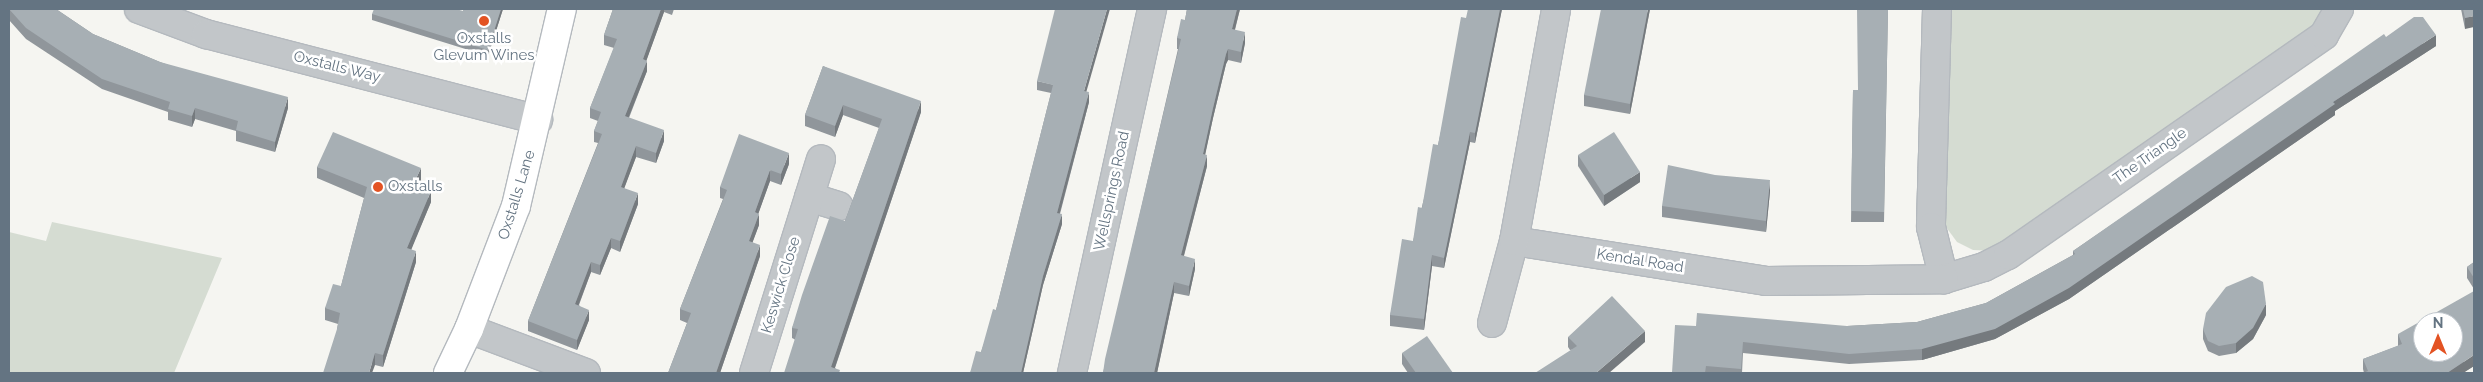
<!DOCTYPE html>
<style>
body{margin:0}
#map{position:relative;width:2483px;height:382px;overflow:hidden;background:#f5f5f1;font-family:Raleway,sans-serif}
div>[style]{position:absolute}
.green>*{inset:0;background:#d5dcd2}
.roads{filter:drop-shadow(1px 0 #b4b9be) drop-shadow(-1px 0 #b4b9be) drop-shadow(0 1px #b4b9be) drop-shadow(0 -1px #b4b9be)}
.street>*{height:28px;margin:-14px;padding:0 14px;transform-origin:14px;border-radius:14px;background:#c2c6c9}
.secondary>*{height:28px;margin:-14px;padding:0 14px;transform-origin:14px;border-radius:14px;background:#fff}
.wall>*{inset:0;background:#90969b}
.shaded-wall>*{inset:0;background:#757a7e}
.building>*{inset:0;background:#a7afb4}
.dots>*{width:14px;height:14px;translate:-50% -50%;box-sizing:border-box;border:2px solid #fff;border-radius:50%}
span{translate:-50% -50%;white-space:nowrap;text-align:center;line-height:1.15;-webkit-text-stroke:5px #fff;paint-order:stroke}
.poi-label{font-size:15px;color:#647482}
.left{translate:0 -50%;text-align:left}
.street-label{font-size:15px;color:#647482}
.frame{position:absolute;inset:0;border:10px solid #647482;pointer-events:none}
.north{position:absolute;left:2413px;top:312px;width:50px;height:50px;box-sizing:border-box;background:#fff;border:1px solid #c1c7cd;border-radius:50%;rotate:0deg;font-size:14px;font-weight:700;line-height:20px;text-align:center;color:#647482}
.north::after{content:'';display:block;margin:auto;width:18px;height:22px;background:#e35323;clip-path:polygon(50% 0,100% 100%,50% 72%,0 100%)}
</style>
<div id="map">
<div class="green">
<div style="clip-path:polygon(1947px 9px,2326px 9px,2311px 31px,1993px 251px,1973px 250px,1957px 242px,1946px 227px,1941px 212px)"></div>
<div style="clip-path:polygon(52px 222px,222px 258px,174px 373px,9px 373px,9px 232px,46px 241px)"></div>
</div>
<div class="roads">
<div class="street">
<div style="left:139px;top:9px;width:72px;rotate:20.5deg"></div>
<div style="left:206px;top:34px;width:343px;rotate:14.5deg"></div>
<div style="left:1937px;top:9px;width:218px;rotate:91.6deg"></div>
<div style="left:1931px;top:227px;width:54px;rotate:76deg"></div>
<div style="left:1944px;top:279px;width:42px;rotate:-16.7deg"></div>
<div style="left:1984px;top:267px;width:27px;rotate:-27deg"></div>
<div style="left:2008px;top:255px;width:385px;rotate:-34.8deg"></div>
<div style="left:2324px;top:35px;width:30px;rotate:-60deg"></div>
<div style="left:809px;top:197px;width:31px;rotate:17deg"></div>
<div style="left:1514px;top:241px;width:255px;rotate:9deg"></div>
<div style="left:1766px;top:281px;width:178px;rotate:-0.6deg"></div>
<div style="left:1492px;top:323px;width:85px;rotate:-75deg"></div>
<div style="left:1514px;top:241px;width:236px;rotate:-79.7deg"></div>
<div style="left:469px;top:329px;width:125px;rotate:20.6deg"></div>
<div style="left:754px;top:373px;width:224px;rotate:-72.6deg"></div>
<div style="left:1072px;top:373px;width:373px;rotate:-77.6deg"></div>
</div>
<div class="secondary">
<div style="left:448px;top:373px;width:49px;rotate:-64.5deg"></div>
<div style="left:469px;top:329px;width:132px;rotate:-69.1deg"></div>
<div style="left:516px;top:206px;width:202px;rotate:-76.9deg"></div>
</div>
</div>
<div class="wall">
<div style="clip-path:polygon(9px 9px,57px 9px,56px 9px,93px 34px,160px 62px,288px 108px,275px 152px,236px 141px,236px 131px,195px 119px,192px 127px,168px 120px,168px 112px,102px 89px,26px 39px,9px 20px)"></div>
<div style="clip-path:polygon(464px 9px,503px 9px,488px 56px,372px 20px,372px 14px,463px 11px)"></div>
<div style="clip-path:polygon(613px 9px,674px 9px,672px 15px,664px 12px,646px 61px,647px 71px,629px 118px,664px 141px,656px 163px,636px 157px,624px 188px,638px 204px,620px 252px,611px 248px,600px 275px,591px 272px,579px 305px,589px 320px,577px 350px,528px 331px,528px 321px,598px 143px,594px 142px,594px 131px,598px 121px,590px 118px,590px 108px,614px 48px,604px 45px,604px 35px)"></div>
<div style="clip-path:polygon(1187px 9px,1240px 9px,1235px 30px,1245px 43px,1241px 63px,1228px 60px,1226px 64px,1213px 118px,1205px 154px,1207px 166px,1184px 256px,1195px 269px,1189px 296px,1174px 293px,1157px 373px,1103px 373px,1178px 49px,1177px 49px,1177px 38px,1185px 20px)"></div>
<div style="clip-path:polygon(1502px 9px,1475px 143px,1470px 142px,1444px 268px,1432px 266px,1424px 330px,1390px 326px,1390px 315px,1413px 241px,1438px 145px,1466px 18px)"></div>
<div style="clip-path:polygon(1650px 9px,1630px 114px,1584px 106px,1584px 95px)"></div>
<div style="clip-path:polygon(1888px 9px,1884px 222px,1851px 222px,1853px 90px,1858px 90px)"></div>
<div style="clip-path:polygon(2461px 9px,2474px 9px,2465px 29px)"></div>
<div style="clip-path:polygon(2386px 37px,2436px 46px,2335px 111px,2335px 115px,2069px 299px,1995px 339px,1922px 360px,1849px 364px,1743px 353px,1742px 373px,1672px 373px,1696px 326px,1847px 326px,1917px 322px,1986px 303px,2073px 255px,2073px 251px)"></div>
<div style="clip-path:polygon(823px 66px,921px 112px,835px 368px,840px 373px,794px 339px,792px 338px,792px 328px,845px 221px,879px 128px,843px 115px,835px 137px,805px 126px,805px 115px)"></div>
<div style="clip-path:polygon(1037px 81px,1086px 92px,1089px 102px,1060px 214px,1062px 224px,1043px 285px,1023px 373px,970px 373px,981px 352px,996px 310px,1051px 93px,1037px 90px)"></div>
<div style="clip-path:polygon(1578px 155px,1640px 182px,1604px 206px,1578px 166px)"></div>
<div style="clip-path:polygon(789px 164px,781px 185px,770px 181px,758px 214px,759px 225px,752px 243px,760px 256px,720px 373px,668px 373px,687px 323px,680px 320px,680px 309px,723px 199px,720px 198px,720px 187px)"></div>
<div style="clip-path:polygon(317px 167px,421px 180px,419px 185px,431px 202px,411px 249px,416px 262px,383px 367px,375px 365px,337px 329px,338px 324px,325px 320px,325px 308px,341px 286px,364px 198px,317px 178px)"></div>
<div style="clip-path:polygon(1770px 191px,1766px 232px,1662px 217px,1662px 206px)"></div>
<div style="clip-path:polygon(2474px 262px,2474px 289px,2467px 278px,2467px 267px)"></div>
<div style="clip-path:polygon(2266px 315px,2253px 339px,2236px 353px,2219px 356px,2208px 351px,2203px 339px,2203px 329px)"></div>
<div style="clip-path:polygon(2398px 334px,2474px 366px,2463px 373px,2363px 373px,2364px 373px,2363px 369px,2363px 359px,2398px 346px)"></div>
<div style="clip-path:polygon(1568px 337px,1645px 342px,1570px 350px,1568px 347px)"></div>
<div style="clip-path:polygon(1402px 353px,1453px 373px,1408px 373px,1402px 364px)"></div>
</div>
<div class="shaded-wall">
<div style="clip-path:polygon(501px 9px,503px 9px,488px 56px,488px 50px)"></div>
<div style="clip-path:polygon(661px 9px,664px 9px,664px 12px,643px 70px,643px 59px)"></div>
<div style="clip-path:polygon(1107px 9px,1110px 9px,1084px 100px,1084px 91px)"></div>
<div style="clip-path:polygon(1237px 9px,1240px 9px,1232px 40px,1232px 29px)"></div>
<div style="clip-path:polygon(1500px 9px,1502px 9px,1475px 143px,1475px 133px)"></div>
<div style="clip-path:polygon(1648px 9px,1650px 9px,1630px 114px,1630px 104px)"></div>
<div style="clip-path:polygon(2474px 16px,2474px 27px,2465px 29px,2465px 18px)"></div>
<div style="clip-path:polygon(1245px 32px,1245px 43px,1241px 63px,1241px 52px)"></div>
<div style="clip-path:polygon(2436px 35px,2436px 46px,2335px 111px,2335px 115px,2069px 299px,1995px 339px,1922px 360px,1922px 349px,2333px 102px)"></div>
<div style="clip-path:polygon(1228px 49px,1228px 60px,1226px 64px,1213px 118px,1203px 165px,1203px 154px,1213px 108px,1226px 54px)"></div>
<div style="clip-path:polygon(647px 61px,647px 71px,625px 126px,625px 116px)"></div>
<div style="clip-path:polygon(1089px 92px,1089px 102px,1057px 223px,1057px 213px)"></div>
<div style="clip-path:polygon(288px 97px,288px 108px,275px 152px,275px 142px)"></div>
<div style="clip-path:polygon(921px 101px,921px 112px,833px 373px,831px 367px)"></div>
<div style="clip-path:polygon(843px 105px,843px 115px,835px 137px,835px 126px)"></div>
<div style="clip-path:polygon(195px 108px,195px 119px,192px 127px,192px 116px)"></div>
<div style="clip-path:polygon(664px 130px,664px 141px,656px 163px,656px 153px)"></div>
<div style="clip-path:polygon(1470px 132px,1470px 142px,1444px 268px,1444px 258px)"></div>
<div style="clip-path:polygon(636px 146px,636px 157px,621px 197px,621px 187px)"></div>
<div style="clip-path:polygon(789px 153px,789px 164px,781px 185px,781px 174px)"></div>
<div style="clip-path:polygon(1207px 155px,1207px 166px,1181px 266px,1181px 255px)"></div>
<div style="clip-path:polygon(421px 168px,421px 180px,414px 195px,414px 183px)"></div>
<div style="clip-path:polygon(770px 170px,770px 181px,755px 223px,755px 212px)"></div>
<div style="clip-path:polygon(1640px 172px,1640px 182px,1604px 206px,1604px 195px)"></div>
<div style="clip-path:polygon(1770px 180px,1770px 191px,1766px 232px,1766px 221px)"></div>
<div style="clip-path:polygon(431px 191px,431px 202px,407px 260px,407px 248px)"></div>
<div style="clip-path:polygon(638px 193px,638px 204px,620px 252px,620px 241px)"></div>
<div style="clip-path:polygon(759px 214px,759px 225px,749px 252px,749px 241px)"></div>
<div style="clip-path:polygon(1062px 214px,1062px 224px,1043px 285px,1023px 373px,1021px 373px,1043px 276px)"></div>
<div style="clip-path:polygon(611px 238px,611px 248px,600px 275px,600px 265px)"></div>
<div style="clip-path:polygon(760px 245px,760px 256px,720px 373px,716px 373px)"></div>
<div style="clip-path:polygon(416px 251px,416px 262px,383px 367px,383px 355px)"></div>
<div style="clip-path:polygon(1432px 255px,1432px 266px,1424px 330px,1424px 319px)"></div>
<div style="clip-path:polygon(1195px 259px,1195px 269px,1189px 296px,1189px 286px)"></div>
<div style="clip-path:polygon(591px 262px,591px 272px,575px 314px,575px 304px)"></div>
<div style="clip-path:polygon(1174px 282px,1174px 293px,1157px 373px,1154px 373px)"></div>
<div style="clip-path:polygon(2266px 304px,2266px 315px,2253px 339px,2236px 353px,2236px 343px)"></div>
<div style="clip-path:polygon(589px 310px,589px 320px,577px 350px,577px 340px)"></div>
<div style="clip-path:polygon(1645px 331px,1645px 342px,1609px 373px,1596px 373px)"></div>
<div style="clip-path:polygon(375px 353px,375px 365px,372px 373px,369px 373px)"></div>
<div style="clip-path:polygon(2474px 355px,2474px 366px,2463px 373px,2447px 373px)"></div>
</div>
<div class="building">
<div style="clip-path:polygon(9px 9px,56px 9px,93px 34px,160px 62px,288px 97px,275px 142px,236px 130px,238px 121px,195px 108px,192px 116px,168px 109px,170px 102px,102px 79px,26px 28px)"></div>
<div style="clip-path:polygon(374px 9px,456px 9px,463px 11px,464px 9px,501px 9px,488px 50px,372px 14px)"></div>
<div style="clip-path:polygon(613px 9px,661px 9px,643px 59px,647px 61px,625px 116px,664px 130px,656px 153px,636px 146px,621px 187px,638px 193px,620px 241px,611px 238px,600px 265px,591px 262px,575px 304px,589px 310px,577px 340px,528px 321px,602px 134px,594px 131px,601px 112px,590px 108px,617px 39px,604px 35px)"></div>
<div style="clip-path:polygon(1055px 9px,1107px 9px,1084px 91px,1089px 92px,1057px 213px,1062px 214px,1043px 276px,1021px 373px,970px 373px,976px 351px,981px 352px,993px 309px,996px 310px,1053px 85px,1037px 81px)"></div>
<div style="clip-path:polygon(1187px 9px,1237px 9px,1232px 29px,1245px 32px,1241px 52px,1228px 49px,1226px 54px,1213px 108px,1203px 154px,1207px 155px,1181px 255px,1195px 259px,1189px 286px,1174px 282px,1154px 373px,1103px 373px,1105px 359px,1181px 39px,1177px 38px,1181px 19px,1185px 20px)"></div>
<div style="clip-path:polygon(1468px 9px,1500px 9px,1475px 133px,1470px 132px,1444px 258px,1432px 255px,1424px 319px,1390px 315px,1402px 239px,1413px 241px,1418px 207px,1422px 208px,1433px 144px,1438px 145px,1461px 17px,1466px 18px)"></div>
<div style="clip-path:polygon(1601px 9px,1648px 9px,1630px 104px,1584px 95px)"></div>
<div style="clip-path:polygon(1857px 9px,1888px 9px,1884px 212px,1851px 211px,1853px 90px,1858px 90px)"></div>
<div style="clip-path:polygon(2463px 9px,2474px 9px,2474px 16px,2465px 18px)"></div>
<div style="clip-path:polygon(2414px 17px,2423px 17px,2436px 35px,2333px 102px,2335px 104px,2069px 288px,1995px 329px,1922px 349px,1849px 354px,1743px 342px,1741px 369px,1706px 366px,1705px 373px,1672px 373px,1675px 325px,1696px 326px,1697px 313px,1847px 326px,1917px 322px,1986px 303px,2075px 254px,2073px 251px,2384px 34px,2386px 37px)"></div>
<div style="clip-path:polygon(823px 66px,921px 101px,831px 367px,840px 370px,839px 373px,784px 373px,798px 329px,792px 328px,802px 295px,830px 216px,845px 221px,882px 119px,843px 105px,835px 126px,805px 115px)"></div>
<div style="clip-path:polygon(333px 132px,421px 168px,414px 183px,431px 191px,407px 248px,416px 251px,383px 355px,375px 353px,369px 373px,323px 373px,337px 329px,340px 313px,325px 308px,333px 284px,341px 286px,367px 187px,317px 167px)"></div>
<div style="clip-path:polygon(1614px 132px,1640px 172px,1604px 195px,1578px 155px)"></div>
<div style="clip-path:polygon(739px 134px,789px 153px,781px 174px,770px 170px,755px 212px,759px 214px,749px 241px,760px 245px,716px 373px,668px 373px,691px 313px,680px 309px,727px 190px,720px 187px)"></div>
<div style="clip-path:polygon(1668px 165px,1715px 175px,1770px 180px,1766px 221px,1662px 206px)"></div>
<div style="clip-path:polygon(2474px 262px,2474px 278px,2467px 267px)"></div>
<div style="clip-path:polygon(2252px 276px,2263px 282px,2266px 304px,2253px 328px,2236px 343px,2219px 346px,2208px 341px,2203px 329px,2206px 313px,2226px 287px)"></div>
<div style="clip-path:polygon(evenodd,2474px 291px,2474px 355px,2447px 373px,2363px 373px,2368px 371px,2363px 359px,2402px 344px,2398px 334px,2474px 291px,2423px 322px,2453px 322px,2453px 352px,2423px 352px,2423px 322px)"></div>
<div style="clip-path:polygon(1612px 296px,1645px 331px,1596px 373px,1535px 373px,1577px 346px,1568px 337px)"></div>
<div style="clip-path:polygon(1427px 336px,1453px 373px,1416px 373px,1402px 353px)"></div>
</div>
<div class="dots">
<div style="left:484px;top:21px;background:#e35323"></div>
<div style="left:378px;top:187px;background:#e35323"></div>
</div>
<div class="poi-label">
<span style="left:484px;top:47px">Oxstalls<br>Glevum Wines</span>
<span class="left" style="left:388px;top:187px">Oxstalls</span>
</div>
<div class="street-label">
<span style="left:337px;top:67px;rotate:14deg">Oxstalls Way</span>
<span style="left:2150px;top:156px;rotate:-35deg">The Triangle</span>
<span style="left:1112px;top:191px;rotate:-78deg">Wellsprings Road</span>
<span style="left:517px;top:195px;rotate:-73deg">Oxstalls Lane</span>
<span style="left:1640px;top:261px;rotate:9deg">Kendal Road</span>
<span style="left:781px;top:285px;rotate:-73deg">Keswick Close</span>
</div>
<div class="frame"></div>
<div class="north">N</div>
</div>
